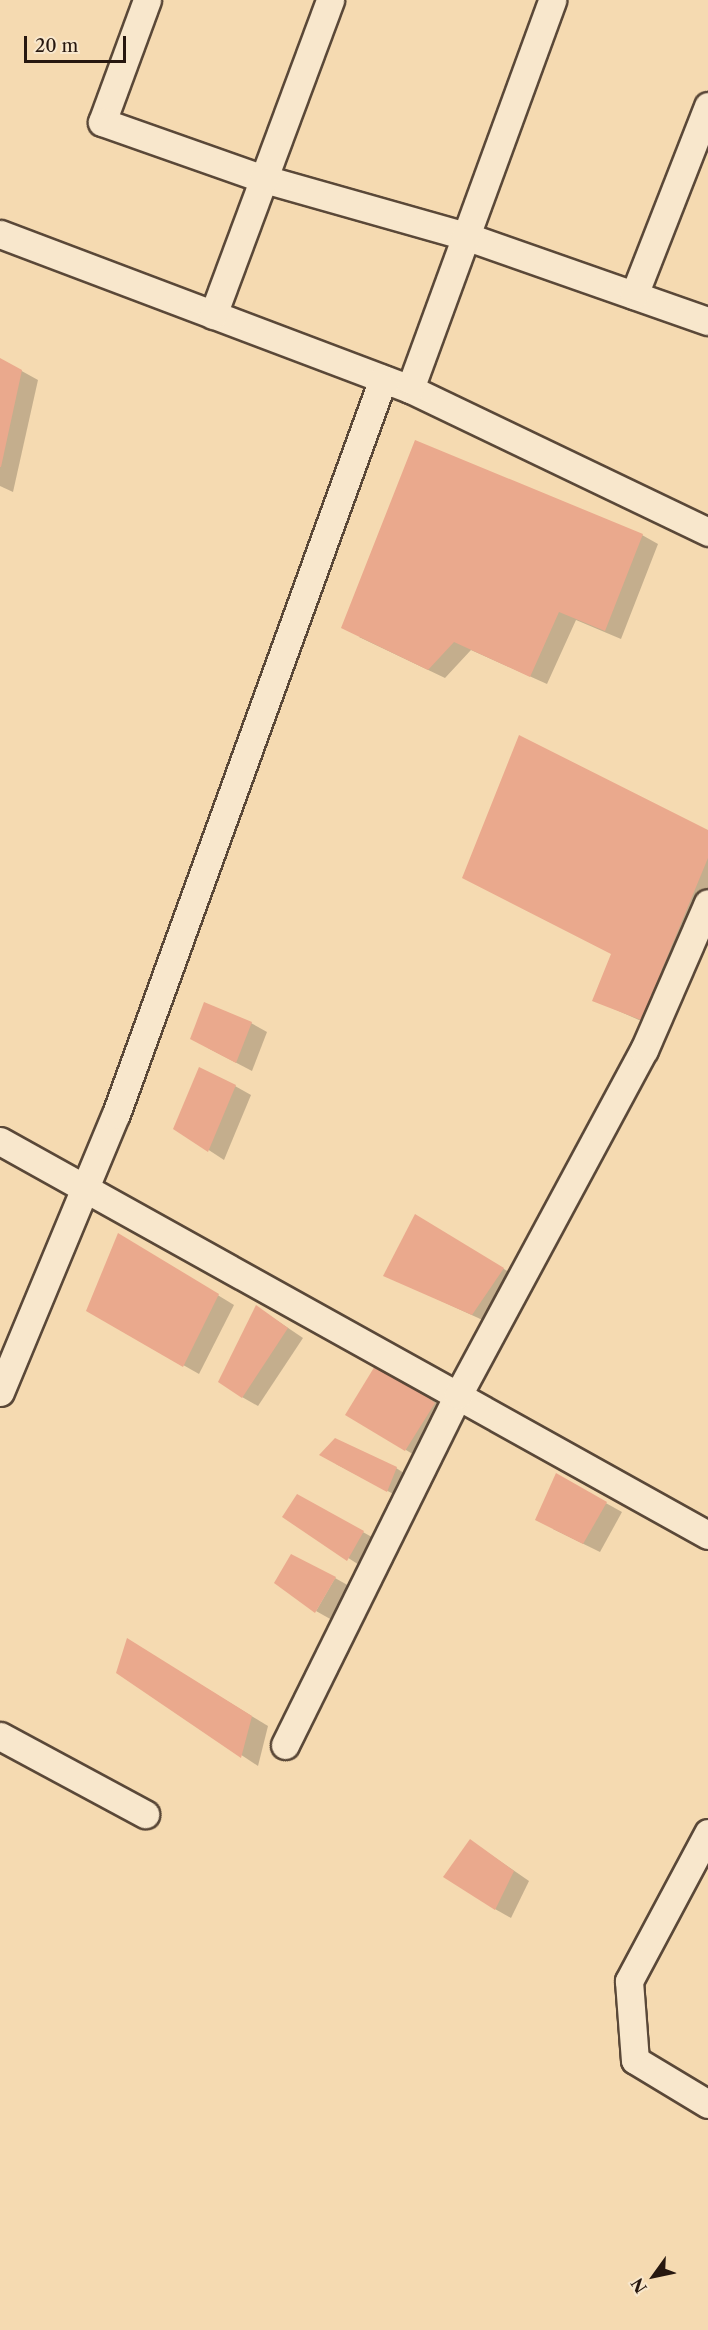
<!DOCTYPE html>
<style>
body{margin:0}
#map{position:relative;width:708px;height:2330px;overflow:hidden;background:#f5dab1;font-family:"Libre Caslon Text",serif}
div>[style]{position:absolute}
.shadow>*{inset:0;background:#0003}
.building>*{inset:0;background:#eaa98d}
.roads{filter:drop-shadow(2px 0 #5a4838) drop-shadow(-2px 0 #5a4838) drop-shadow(0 2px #5a4838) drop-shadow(0 -2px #5a4838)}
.minor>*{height:27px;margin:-13.5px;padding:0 13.5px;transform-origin:13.5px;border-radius:13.5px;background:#f8e7cc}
span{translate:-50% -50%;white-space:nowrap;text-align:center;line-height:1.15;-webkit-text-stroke:5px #f8e7cc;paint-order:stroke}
.north{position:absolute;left:624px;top:2246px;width:60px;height:60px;-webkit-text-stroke:4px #f8e7cc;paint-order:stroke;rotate:237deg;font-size:16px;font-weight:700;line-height:24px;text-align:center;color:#271810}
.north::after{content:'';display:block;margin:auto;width:21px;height:27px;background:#271810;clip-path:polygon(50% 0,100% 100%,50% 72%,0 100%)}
.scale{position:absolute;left:24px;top:36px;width:102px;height:27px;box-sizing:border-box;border:3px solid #271810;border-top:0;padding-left:8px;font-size:18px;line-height:21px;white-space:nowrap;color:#271810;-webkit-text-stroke:4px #f8e7cc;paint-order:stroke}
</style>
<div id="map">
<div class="shadow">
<div style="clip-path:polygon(0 359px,38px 380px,13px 492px,0 486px)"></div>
<div style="clip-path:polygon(642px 535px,658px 544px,621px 639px,576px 620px,547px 684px,471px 650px,445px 678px,359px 637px)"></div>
<div style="clip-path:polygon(708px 832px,708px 905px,657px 1028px,594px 1000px,612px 954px)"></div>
<div style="clip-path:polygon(251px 1023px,267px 1032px,252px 1071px,208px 1048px)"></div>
<div style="clip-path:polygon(235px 1086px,251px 1095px,224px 1160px,175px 1128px)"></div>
<div style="clip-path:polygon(432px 1226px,519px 1278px,489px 1323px,385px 1275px)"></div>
<div style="clip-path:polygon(134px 1244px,234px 1305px,199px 1374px,88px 1311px)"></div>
<div style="clip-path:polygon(257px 1307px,303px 1338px,258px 1406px,242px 1397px)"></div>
<div style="clip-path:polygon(395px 1372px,450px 1413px,421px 1459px,406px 1450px)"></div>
<div style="clip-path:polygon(336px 1464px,396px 1468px,412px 1478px,403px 1499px)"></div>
<div style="clip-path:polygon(557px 1476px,622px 1512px,600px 1552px,553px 1529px)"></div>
<div style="clip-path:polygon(298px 1496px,379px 1541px,364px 1568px,284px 1517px)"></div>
<div style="clip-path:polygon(335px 1578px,351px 1587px,332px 1620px,316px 1611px)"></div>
<div style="clip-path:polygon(144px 1650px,268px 1726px,258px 1766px,118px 1673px)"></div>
<div style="clip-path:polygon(471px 1841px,529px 1881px,511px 1918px,495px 1909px)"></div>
</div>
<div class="building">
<div style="clip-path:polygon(0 358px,22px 370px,1px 467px,0 467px)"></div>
<div style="clip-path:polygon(415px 440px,643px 534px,605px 631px,559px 612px,530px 677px,454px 642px,428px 670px,341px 628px)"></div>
<div style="clip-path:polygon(519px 735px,708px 830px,708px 858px,641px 1020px,592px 1001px,611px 954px,462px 878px)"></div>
<div style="clip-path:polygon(204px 1002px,252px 1022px,236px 1063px,190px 1039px)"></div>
<div style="clip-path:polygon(199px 1067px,236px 1085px,208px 1152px,173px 1129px)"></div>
<div style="clip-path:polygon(415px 1214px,504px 1268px,472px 1315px,383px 1276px)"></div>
<div style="clip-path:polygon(118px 1233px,219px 1294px,183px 1367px,86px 1311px)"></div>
<div style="clip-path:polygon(256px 1305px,288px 1328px,242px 1398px,218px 1382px)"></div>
<div style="clip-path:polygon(378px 1361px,435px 1403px,405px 1451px,345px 1415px)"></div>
<div style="clip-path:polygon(335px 1438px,397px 1467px,387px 1492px,319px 1455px)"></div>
<div style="clip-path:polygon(556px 1473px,607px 1502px,583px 1544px,535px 1520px)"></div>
<div style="clip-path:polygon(297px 1494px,364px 1531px,347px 1561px,282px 1517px)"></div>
<div style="clip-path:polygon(291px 1554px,336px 1577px,315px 1613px,274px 1583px)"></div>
<div style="clip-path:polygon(127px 1638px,252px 1716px,241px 1758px,116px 1673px)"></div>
<div style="clip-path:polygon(470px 1839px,514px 1871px,495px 1910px,443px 1877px)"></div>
</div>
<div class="roads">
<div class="minor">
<div style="left:147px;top:0;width:130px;rotate:110.2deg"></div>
<div style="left:102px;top:122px;width:172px;rotate:19.4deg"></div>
<div style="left:264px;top:179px;width:209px;rotate:15.8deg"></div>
<div style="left:465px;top:236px;width:257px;rotate:19.3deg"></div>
<div style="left:0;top:234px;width:438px;rotate:20.7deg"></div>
<div style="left:410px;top:389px;width:331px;rotate:25.6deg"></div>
<div style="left:634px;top:295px;width:203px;rotate:-68.6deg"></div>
<div style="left:213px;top:315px;width:336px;rotate:-69.6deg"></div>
<div style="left:410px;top:389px;width:414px;rotate:-69.9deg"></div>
<div style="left:0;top:1141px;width:810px;rotate:29.1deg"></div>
<div style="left:0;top:1392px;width:301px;rotate:-67.4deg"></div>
<div style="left:116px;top:1114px;width:782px;rotate:-70.04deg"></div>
<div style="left:0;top:1736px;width:165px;rotate:28.3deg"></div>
<div style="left:285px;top:1745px;width:390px;rotate:-63.7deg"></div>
<div style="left:458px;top:1395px;width:392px;rotate:-61.7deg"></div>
<div style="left:644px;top:1050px;width:160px;rotate:-66.5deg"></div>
<div style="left:708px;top:1833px;width:168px;rotate:118.1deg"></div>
<div style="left:629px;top:1981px;width:79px;rotate:85.7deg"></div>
<div style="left:635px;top:2060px;width:85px;rotate:31.1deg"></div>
</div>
</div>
<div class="north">N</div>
<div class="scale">20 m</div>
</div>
